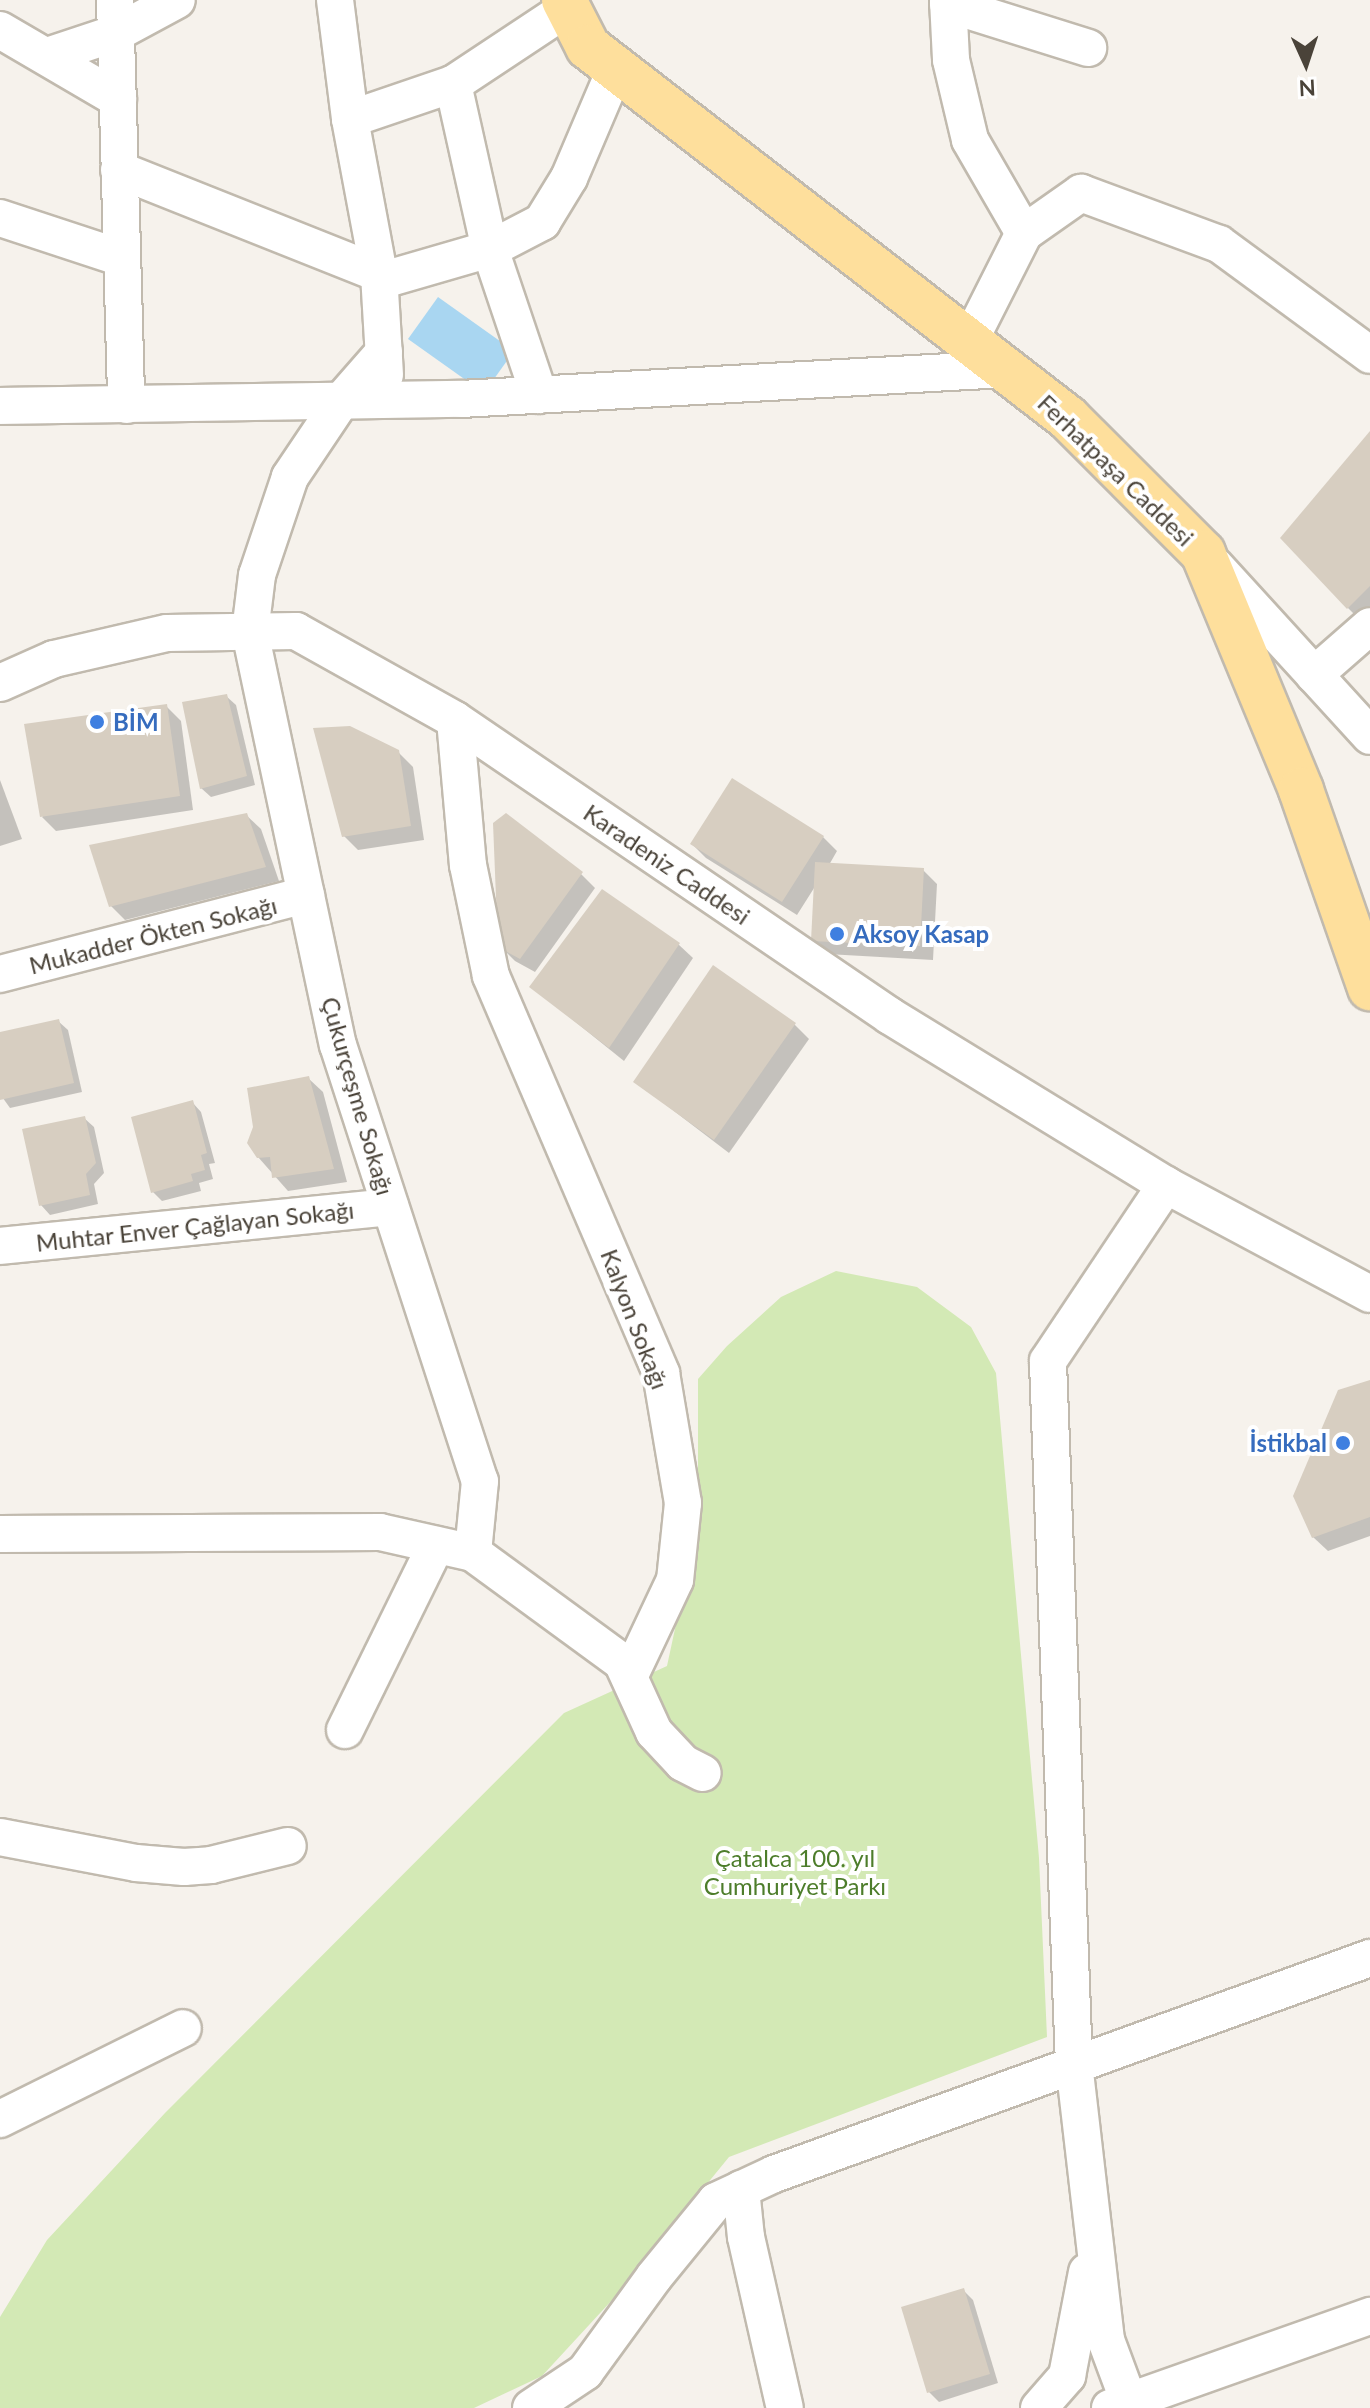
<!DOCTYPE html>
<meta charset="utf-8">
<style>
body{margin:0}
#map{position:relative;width:1370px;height:2408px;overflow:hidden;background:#f6f2ec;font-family:Lato,sans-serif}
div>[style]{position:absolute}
.green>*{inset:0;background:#d3e9b5}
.water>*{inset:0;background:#a9d6f1}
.shadow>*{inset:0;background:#0003}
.building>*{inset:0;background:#d7cec1}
.roads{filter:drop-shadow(2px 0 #c1baae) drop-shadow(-2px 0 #c1baae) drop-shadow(0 2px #c1baae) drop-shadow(0 -2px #c1baae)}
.minor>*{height:36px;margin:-18px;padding:0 18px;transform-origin:18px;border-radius:18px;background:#fff}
.major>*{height:44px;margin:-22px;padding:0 22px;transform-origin:22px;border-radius:22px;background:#fedf9c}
.dots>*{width:22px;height:22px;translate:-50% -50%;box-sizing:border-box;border:4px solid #fff;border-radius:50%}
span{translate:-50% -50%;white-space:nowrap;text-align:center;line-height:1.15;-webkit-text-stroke:8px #fff;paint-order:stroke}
.street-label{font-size:24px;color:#4a4339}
.shop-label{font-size:24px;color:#366cbe;font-weight:700}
.left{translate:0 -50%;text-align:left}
.right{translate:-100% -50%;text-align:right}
.park-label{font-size:24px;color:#4d7d2b}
.north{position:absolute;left:1266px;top:24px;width:80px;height:80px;-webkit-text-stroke:6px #fff;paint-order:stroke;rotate:177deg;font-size:22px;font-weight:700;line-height:32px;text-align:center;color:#4a4339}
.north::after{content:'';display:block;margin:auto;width:28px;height:36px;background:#4a4339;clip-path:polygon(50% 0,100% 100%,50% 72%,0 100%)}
</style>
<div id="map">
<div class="green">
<div style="clip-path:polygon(836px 1271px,917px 1287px,971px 1327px,996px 1373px,1039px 1858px,1047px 2037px,729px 2157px,613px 2299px,542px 2376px,474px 2408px,0 2408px,0 2317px,47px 2240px,165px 2113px,564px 1713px,667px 1666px,698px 1522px,698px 1379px,727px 1346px,781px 1297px)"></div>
</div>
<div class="water">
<div style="clip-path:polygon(438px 297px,514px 351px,484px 393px,408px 339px)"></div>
</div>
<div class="shadow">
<div style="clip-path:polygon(1370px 434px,1370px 614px,1362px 622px,1348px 608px)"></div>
<div style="clip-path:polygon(226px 696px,236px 705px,255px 785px,211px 797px,201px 788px)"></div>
<div style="clip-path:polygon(166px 706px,181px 721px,193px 810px,56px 831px,42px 817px)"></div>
<div style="clip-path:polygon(398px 752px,413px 767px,424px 840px,358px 850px,344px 836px)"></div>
<div style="clip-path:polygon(0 780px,22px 839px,0 846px)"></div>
<div style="clip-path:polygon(246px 815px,261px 829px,279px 881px,125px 920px,111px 906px)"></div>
<div style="clip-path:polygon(823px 837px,837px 851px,829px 865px,923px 870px,937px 884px,933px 960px,827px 954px,813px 940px,816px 885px,797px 915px,706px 858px,692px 844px)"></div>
<div style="clip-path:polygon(581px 874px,595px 888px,535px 972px,515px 961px,500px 946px)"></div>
<div style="clip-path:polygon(678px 944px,693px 958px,624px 1061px,532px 987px)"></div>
<div style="clip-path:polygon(713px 968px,795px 1025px,809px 1039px,729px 1153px,636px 1082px)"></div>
<div style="clip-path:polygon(58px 1021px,68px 1030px,82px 1092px,10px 1108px,0 1094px,0 1035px)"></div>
<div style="clip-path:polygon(308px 1078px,323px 1092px,347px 1182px,288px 1191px,258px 1157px)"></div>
<div style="clip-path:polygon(192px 1102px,201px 1112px,215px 1163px,209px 1164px,213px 1179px,199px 1183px,201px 1191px,162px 1201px,153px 1192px)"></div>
<div style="clip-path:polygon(84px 1118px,94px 1127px,104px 1173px,94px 1184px,98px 1204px,50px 1215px,41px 1205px)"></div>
<div style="clip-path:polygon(1370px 1382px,1370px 1536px,1328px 1551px,1313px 1537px)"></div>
<div style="clip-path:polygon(964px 2291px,973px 2300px,998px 2383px,939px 2402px,929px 2392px)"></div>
</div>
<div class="building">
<div style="clip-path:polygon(1370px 431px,1370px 586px,1347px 609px,1280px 538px)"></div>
<div style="clip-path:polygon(227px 694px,247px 776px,200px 789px,182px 702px)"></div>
<div style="clip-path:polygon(167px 704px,180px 796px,40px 817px,24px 724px)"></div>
<div style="clip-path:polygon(350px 726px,399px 750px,411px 826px,342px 837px,313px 728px)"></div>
<div style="clip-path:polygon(732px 778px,824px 836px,782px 902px,690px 844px)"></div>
<div style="clip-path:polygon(247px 813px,266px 867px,109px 907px,89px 845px)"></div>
<div style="clip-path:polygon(506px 813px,583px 872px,520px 959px,498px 947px,493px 823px)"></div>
<div style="clip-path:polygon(815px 862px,924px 868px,920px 946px,811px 941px)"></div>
<div style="clip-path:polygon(602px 889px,680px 943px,609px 1048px,529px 987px)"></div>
<div style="clip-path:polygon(713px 965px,796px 1023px,714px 1140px,633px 1082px)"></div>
<div style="clip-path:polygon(59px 1019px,74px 1083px,0 1100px,0 1032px)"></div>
<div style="clip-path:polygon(309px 1076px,334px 1169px,272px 1178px,270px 1157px,257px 1158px,247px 1143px,253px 1127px,247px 1088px)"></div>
<div style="clip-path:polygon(193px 1100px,207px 1153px,201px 1155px,205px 1170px,191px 1174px,193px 1181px,151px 1193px,131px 1117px)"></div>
<div style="clip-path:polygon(85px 1116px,96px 1163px,86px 1174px,90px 1195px,39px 1206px,22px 1129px)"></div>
<div style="clip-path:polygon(1370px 1380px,1370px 1517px,1312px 1538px,1293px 1496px,1338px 1390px)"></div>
<div style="clip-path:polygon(964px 2288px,990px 2374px,927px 2393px,901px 2307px)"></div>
</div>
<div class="roads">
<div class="minor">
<div style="left:115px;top:0;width:405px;rotate:88.4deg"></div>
<div style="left:335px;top:0;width:120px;rotate:82.8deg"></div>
<div style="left:350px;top:119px;width:158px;rotate:79.4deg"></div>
<div style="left:379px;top:274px;width:101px;rotate:86.6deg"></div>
<div style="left:948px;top:0;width:60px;rotate:87.1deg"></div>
<div style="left:951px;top:60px;width:82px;rotate:76.6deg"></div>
<div style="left:970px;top:140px;width:108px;rotate:59.9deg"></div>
<div style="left:948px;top:4px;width:147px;rotate:17.4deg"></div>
<div style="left:0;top:30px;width:137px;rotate:30.3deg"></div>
<div style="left:47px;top:56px;width:73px;rotate:-18.4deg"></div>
<div style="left:116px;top:33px;width:69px;rotate:-28.4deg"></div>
<div style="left:453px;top:84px;width:138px;rotate:-33.5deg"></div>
<div style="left:350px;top:119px;width:109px;rotate:-18.8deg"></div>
<div style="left:453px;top:84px;width:169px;rotate:77.4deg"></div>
<div style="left:490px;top:249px;width:154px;rotate:71.4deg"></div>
<div style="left:119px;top:170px;width:292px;rotate:21.7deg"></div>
<div style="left:390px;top:278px;width:104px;rotate:-16.2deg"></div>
<div style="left:490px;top:249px;width:59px;rotate:-27.4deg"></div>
<div style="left:542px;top:222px;width:52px;rotate:-58.5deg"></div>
<div style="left:569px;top:178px;width:120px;rotate:-66.9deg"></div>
<div style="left:0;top:218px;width:128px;rotate:18.2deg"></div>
<div style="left:969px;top:342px;width:122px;rotate:-63.2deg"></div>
<div style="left:1024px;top:233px;width:70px;rotate:-35.1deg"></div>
<div style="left:1081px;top:193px;width:147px;rotate:20.3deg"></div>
<div style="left:1219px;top:244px;width:187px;rotate:36.3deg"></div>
<div style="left:384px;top:352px;width:65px;rotate:131.3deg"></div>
<div style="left:341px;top:401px;width:92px;rotate:123.9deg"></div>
<div style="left:290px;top:477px;width:103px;rotate:108.6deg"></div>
<div style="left:257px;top:575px;width:57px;rotate:97deg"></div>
<div style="left:250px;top:632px;width:422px;rotate:78deg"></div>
<div style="left:338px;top:1045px;width:459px;rotate:72deg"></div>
<div style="left:480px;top:1481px;width:72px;rotate:95.6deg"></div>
<div style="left:0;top:406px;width:461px;rotate:-0.9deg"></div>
<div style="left:461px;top:399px;width:545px;rotate:-3.16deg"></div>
<div style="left:1215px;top:566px;width:230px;rotate:47.6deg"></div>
<div style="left:1314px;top:675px;width:74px;rotate:-41.2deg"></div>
<div style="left:0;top:683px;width:59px;rotate:-24deg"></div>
<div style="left:54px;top:659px;width:116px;rotate:-13deg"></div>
<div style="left:167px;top:633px;width:129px;rotate:-0.9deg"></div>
<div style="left:296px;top:631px;width:182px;rotate:29.2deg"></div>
<div style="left:455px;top:720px;width:526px;rotate:34.23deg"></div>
<div style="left:890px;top:1016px;width:324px;rotate:31.5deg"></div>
<div style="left:1166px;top:1185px;width:231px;rotate:28.1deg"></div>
<div style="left:455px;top:720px;width:146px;rotate:84.9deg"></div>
<div style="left:468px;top:865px;width:113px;rotate:78.3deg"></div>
<div style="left:491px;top:976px;width:432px;rotate:66.8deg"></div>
<div style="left:661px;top:1373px;width:132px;rotate:80.4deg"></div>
<div style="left:683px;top:1503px;width:77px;rotate:95.9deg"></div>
<div style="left:675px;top:1580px;width:105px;rotate:115.3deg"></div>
<div style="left:0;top:974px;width:316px;rotate:-14.5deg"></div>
<div style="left:0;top:1246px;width:392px;rotate:-5.7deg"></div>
<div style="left:0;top:1534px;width:380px;rotate:-0.3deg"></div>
<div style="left:380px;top:1532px;width:95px;rotate:12.7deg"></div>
<div style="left:473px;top:1553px;width:185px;rotate:36.2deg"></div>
<div style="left:622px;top:1662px;width:77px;rotate:65.4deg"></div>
<div style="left:654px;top:1732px;width:42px;rotate:46.9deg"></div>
<div style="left:683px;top:1763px;width:22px;rotate:27deg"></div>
<div style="left:345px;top:1730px;width:206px;rotate:-63.8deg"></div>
<div style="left:0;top:1837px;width:138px;rotate:10.8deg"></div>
<div style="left:136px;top:1863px;width:48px;rotate:4.8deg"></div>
<div style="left:184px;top:1867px;width:27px;rotate:-4deg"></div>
<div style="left:211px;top:1865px;width:79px;rotate:-13.9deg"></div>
<div style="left:0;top:2119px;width:204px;rotate:-26.4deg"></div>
<div style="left:741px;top:2189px;width:48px;rotate:84.1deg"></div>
<div style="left:746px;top:2237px;width:175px;rotate:77.2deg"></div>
<div style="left:1129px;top:2402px;width:66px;rotate:-110.4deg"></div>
<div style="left:1106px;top:2340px;width:277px;rotate:-96.6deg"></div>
<div style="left:1074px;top:2065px;width:704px;rotate:-92.12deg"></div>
<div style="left:1048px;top:1361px;width:212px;rotate:-56.2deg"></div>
<div style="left:531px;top:2408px;width:65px;rotate:-33.7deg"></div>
<div style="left:585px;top:2372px;width:117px;rotate:-54deg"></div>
<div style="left:654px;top:2277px;width:98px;rotate:-50.8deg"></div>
<div style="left:716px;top:2201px;width:64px;rotate:-25deg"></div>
<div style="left:774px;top:2174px;width:634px;rotate:-19.92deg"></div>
<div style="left:1039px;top:2408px;width:43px;rotate:-48.8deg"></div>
<div style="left:1067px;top:2376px;width:106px;rotate:-79.1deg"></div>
<div style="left:1110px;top:2408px;width:276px;rotate:-19.5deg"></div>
</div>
<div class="major">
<div style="left:564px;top:0;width:53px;rotate:62.9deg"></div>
<div style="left:588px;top:47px;width:607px;rotate:37.7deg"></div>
<div style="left:1068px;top:418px;width:191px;rotate:45deg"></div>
<div style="left:1203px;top:553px;width:256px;rotate:67.5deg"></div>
<div style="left:1301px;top:790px;width:210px;rotate:70.8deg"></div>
</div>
</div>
<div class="dots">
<div style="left:97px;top:722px;background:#3f7fe0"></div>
<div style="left:837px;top:934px;background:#3f7fe0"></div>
<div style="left:1343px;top:1443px;background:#3f7fe0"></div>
</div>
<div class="street-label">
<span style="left:1116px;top:470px;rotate:44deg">Ferhatpaşa Caddesi</span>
<span style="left:667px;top:864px;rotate:34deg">Karadeniz Caddesi</span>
<span style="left:153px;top:935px;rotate:-14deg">Mukadder Ökten Sokağı</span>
<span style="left:358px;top:1096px;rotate:74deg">Çukurçeşme Sokağı</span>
<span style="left:195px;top:1226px;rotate:-6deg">Muhtar Enver Çağlayan Sokağı</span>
<span style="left:635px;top:1319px;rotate:69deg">Kalyon Sokağı</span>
</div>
<div class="shop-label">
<span class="left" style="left:113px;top:722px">BİM</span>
<span class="left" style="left:853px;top:934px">Aksoy Kasap</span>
<span class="right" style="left:1327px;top:1443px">İstikbal</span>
</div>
<div class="park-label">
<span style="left:795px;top:1872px">Çatalca 100. yıl<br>Cumhuriyet Parkı</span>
</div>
<div class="north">N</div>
</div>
